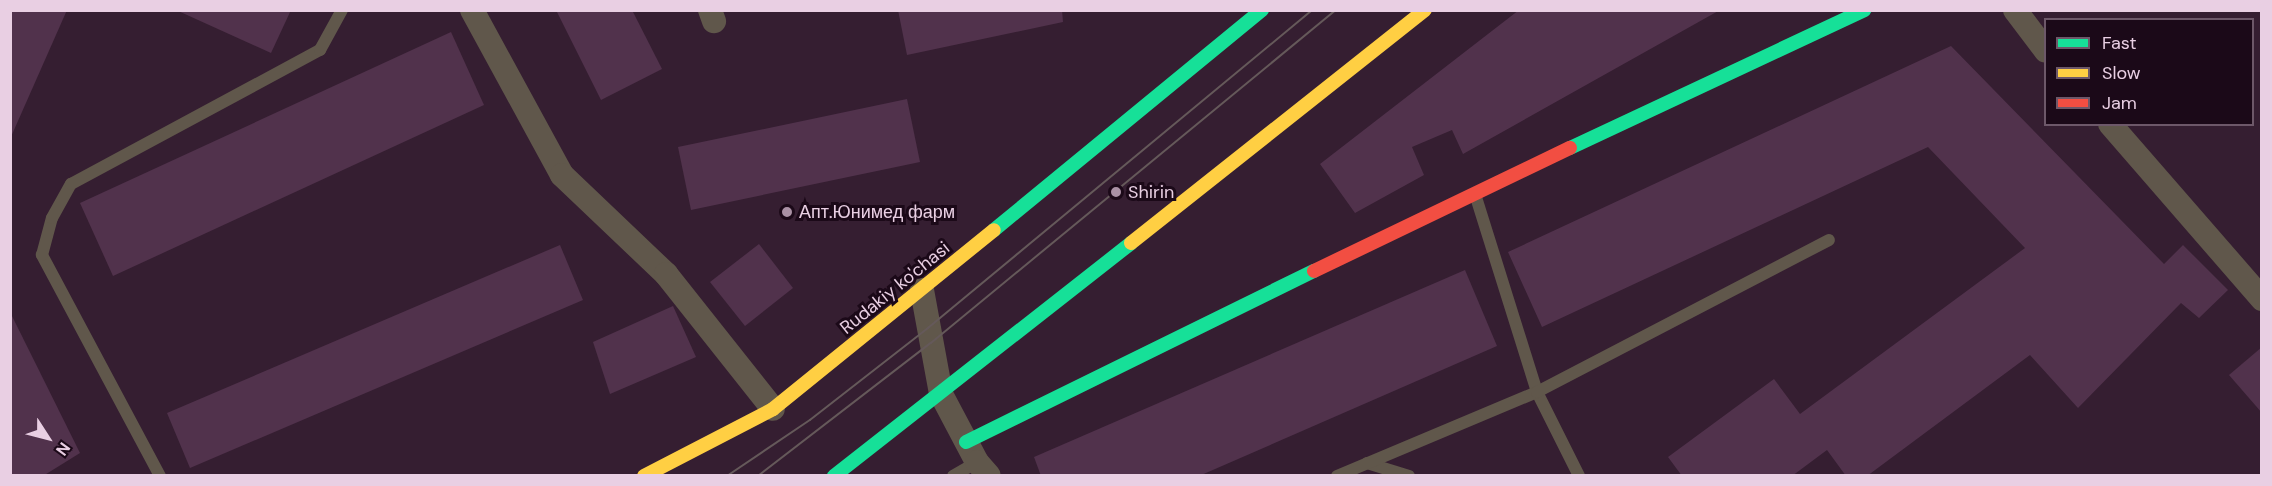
<!DOCTYPE html>
<meta charset="utf-8">
<style>
body{margin:0}
#map{position:relative;width:2272px;height:486px;overflow:hidden;background:#351e31;font-family:"DM Sans",sans-serif}
div>[style]{position:absolute}
.building>*{inset:0;background:#51324c}
.lane>*{height:12px;margin:-6px;padding:0 6px;transform-origin:6px;border-radius:6px;background:#60574b}
.street>*{height:24px;margin:-12px;padding:0 12px;transform-origin:12px;border-radius:12px;background:#60574b}
.fast>*{height:14px;margin:-7px;padding:0 7px;transform-origin:7px;border-radius:7px;background:#16e098}
.slow>*{height:14px;margin:-7px;padding:0 7px;transform-origin:7px;border-radius:7px;background:#ffcf43}
.jam>*{height:14px;margin:-7px;padding:0 7px;transform-origin:7px;border-radius:7px;background:#f24e42}
.tram>*{height:1.5px;margin:-0.75px;padding:0 0.75px;transform-origin:0.75px;border-radius:0.75px;background:#65595a}
.dots>*{width:16px;height:16px;translate:-50% -50%;box-sizing:border-box;border:3px solid #1b0918;border-radius:50%}
span{translate:-50% -50%;white-space:nowrap;text-align:center;line-height:1.15;-webkit-text-stroke:6px #1b0918;paint-order:stroke}
.poi-label{font-size:18px;color:#e9cfe3}
.left{translate:0 -50%;text-align:left}
.street-label{font-size:18px;color:#e9cfe3}
.frame{position:absolute;inset:0;border:12px solid #e9cfe3;pointer-events:none}
.legend{position:absolute;left:2044px;top:18px;width:210px;height:108px;box-sizing:border-box;background:#1b0918;border:2px solid #6d5869;margin:0;padding:8px 10px;list-style:none;font-size:18px;color:#e9cfe3}
.legend li{display:flex;align-items:center;gap:12px;height:30px}
.legend b{width:30px;border:2px solid #6d5869}
.north{position:absolute;left:18px;top:408px;width:60px;height:60px;-webkit-text-stroke:4px #1b0918;paint-order:stroke;rotate:126deg;font-size:16px;font-weight:700;line-height:24px;text-align:center;color:#e9cfe3}
.north::after{content:'';display:block;margin:auto;width:21px;height:27px;background:#e9cfe3;clip-path:polygon(50% 0,100% 100%,50% 72%,0 100%)}
</style>
<div id="map">
<div class="building">
<div style="clip-path:polygon(10px 10px,67px 10px,10px 139px)"></div>
<div style="clip-path:polygon(176px 10px,291px 10px,271px 53px)"></div>
<div style="clip-path:polygon(556px 10px,632px 10px,662px 69px,601px 100px)"></div>
<div style="clip-path:polygon(898px 10px,1062px 10px,1063px 22px,907px 55px)"></div>
<div style="clip-path:polygon(1519px 10px,1720px 10px,1463px 154px,1452px 130px,1412px 147px,1424px 175px,1355px 213px,1320px 164px)"></div>
<div style="clip-path:polygon(451px 32px,484px 105px,113px 276px,80px 203px)"></div>
<div style="clip-path:polygon(1951px 46px,2164px 264px,2183px 245px,2228px 290px,2199px 318px,2181px 303px,2078px 408px,2030px 355px,1867px 476px,1846px 476px,1827px 450px,1792px 476px,1682px 476px,1668px 457px,1774px 379px,1800px 414px,2025px 248px,1928px 147px,1542px 327px,1508px 252px)"></div>
<div style="clip-path:polygon(907px 99px,920px 162px,691px 210px,678px 147px)"></div>
<div style="clip-path:polygon(759px 244px,793px 288px,745px 326px,710px 282px)"></div>
<div style="clip-path:polygon(560px 245px,583px 300px,190px 468px,167px 413px)"></div>
<div style="clip-path:polygon(1465px 270px,1497px 346px,1199px 476px,1041px 476px,1034px 457px)"></div>
<div style="clip-path:polygon(673px 306px,696px 357px,610px 394px,593px 342px)"></div>
<div style="clip-path:polygon(10px 312px,80px 453px,43px 476px,10px 476px)"></div>
<div style="clip-path:polygon(2262px 347px,2262px 413px,2229px 375px)"></div>
</div>
<div class="lane">
<div style="left:1475px;top:194px;width:207px;rotate:72.6deg"></div>
<div style="left:1537px;top:392px;width:94px;rotate:63.4deg"></div>
<div style="left:1367px;top:463px;width:44px;rotate:17.2deg"></div>
<div style="left:160px;top:476px;width:251px;rotate:-118.1deg"></div>
<div style="left:42px;top:255px;width:38px;rotate:-75deg"></div>
<div style="left:52px;top:218px;width:39px;rotate:-61deg"></div>
<div style="left:71px;top:184px;width:283px;rotate:-28.3deg"></div>
<div style="left:320px;top:50px;width:46px;rotate:-61.2deg"></div>
<div style="left:953px;top:476px;width:28px;rotate:-30deg"></div>
<div style="left:1337px;top:476px;width:217px;rotate:-22.8deg"></div>
<div style="left:1537px;top:392px;width:329px;rotate:-27.5deg"></div>
</div>
<div class="street">
<div style="left:472px;top:10px;width:188px;rotate:61.4deg"></div>
<div style="left:562px;top:175px;width:144px;rotate:43.6deg"></div>
<div style="left:666px;top:274px;width:172px;rotate:51.6deg"></div>
<div style="left:710px;top:10px;width:12px;rotate:70deg"></div>
<div style="left:2015px;top:10px;width:51px;rotate:52.9deg"></div>
<div style="left:2110px;top:124px;width:232px;rotate:49deg"></div>
<div style="left:922px;top:290px;width:106px;rotate:79.6deg"></div>
<div style="left:941px;top:394px;width:77px;rotate:62.1deg"></div>
<div style="left:977px;top:462px;width:18px;rotate:49deg"></div>
</div>
<div class="fast">
<div style="left:1570px;top:148px;width:325px;rotate:-25.1deg"></div>
<div style="left:994px;top:230px;width:347px;rotate:-39.4deg"></div>
<div style="left:966px;top:442px;width:388px;rotate:-26.2deg"></div>
<div style="left:834px;top:476px;width:377px;rotate:-38.1deg"></div>
</div>
<div class="slow">
<div style="left:1131px;top:243px;width:375px;rotate:-38.4deg"></div>
<div style="left:644px;top:476px;width:145px;rotate:-27.4deg"></div>
<div style="left:773px;top:409px;width:284px;rotate:-39deg"></div>
</div>
<div class="jam">
<div style="left:1314px;top:271px;width:284px;rotate:-25.7deg"></div>
</div>
<div class="tram">
<div style="left:727px;top:476px;width:100px;rotate:-34deg"></div>
<div style="left:810px;top:420px;width:150px;rotate:-37.9deg"></div>
<div style="left:928px;top:328px;width:499px;rotate:-39.6deg"></div>
<div style="left:758px;top:476px;width:218px;rotate:-37.6deg"></div>
<div style="left:931px;top:343px;width:524px;rotate:-39.43deg"></div>
</div>
<div class="dots">
<div style="left:1116px;top:192px;background:#aa91a5"></div>
<div style="left:787px;top:212px;background:#aa91a5"></div>
</div>
<div class="poi-label">
<span class="left" style="left:1128px;top:192px">Shirin</span>
<span class="left" style="left:799px;top:212px">Апт.Юнимед фарм</span>
</div>
<div class="street-label">
<span style="left:895px;top:288px;rotate:-39deg">Rudakiy ko'chasi</span>
</div>
<div class="frame"></div>
<ul class="legend">
<li><b style="height:8px;background:#16e098"></b>Fast</li>
<li><b style="height:8px;background:#ffcf43"></b>Slow</li>
<li><b style="height:8px;background:#f24e42"></b>Jam</li>
</ul>
<div class="north">N</div>
</div>
